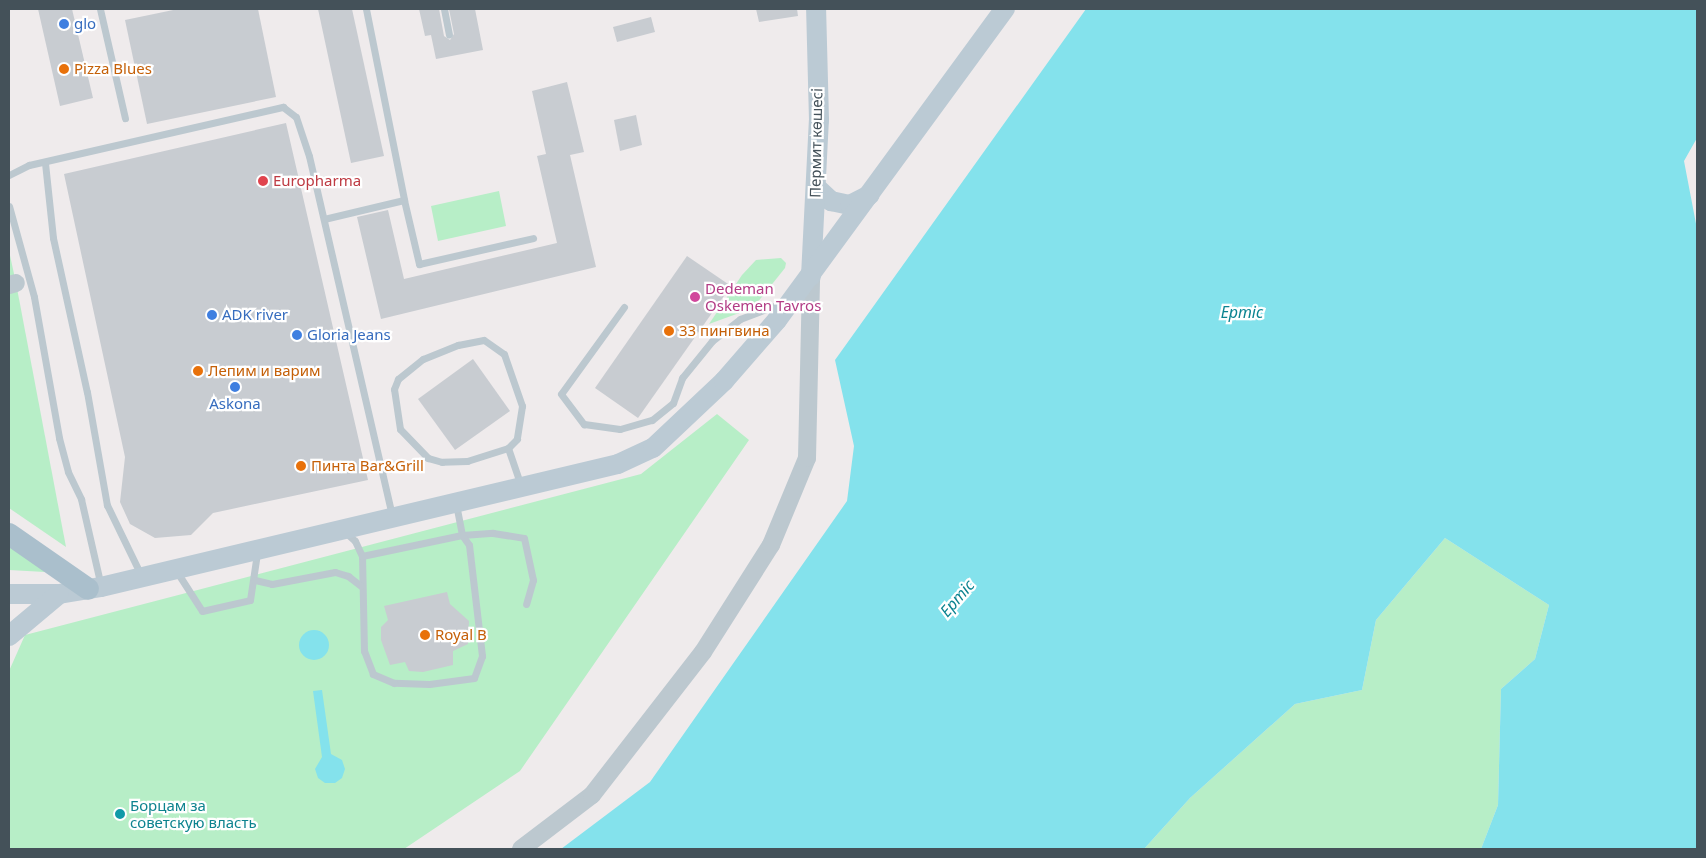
<!DOCTYPE html>
<meta charset="utf-8">
<style>
body{margin:0}
#map{position:relative;width:1706px;height:858px;overflow:hidden;background:#efebec;font-family:"Noto Sans",sans-serif}
div>[style]{position:absolute}
.green>*{inset:0;background:#b7eec7}
.water>*{inset:0;background:#84e2ec}
.round{border-radius:50%}
.building>*{inset:0;background:#c8ccd1}
.service>*{height:7px;margin:-3.5px;padding:0 3.5px;transform-origin:3.5px;border-radius:3.5px;background:#bcc8cf}
.tertiary>*{height:18px;margin:-9px;padding:0 9px;transform-origin:9px;border-radius:9px;background:#bcc8cf}
.secondary>*{height:20px;margin:-10px;padding:0 10px;transform-origin:10px;border-radius:10px;background:#bbcad4}
.primary>*{height:22px;margin:-11px;padding:0 11px;transform-origin:11px;border-radius:11px;background:#aabfcc}
.dots>*{width:14px;height:14px;translate:-50% -50%;box-sizing:border-box;border:2px solid #fff;border-radius:50%}
span{translate:-50% -50%;white-space:nowrap;text-align:center;line-height:1.15;-webkit-text-stroke:4.5px #fff;paint-order:stroke}
.shop-label{font-size:15px;color:#366cbe}
.left{translate:0 -50%;text-align:left}
.food-label{font-size:15px;color:#c56008}
.street-label{font-size:15px;color:#445159}
.health-label{font-size:15px;color:#be3a42}
.hotel-label{font-size:15px;color:#b23c85}
.culture-label{font-size:15px;color:#0d838f}
.water-label{font-size:16px;color:#0b8390;font-style:italic}
.frame{position:absolute;inset:0;border:10px solid #445159;pointer-events:none}
</style>
<div id="map">
<div class="green">
<div style="clip-path:polygon(499px 191px,506px 226px,438px 241px,431px 206px)"></div>
<div style="clip-path:polygon(9px 251px,16px 283px,66px 547px,9px 508px)"></div>
<div style="clip-path:polygon(781px 258px,786px 263px,785px 268px,753px 308px,709px 324px,742px 275px,756px 260px)"></div>
<div style="clip-path:polygon(717px 414px,749px 440px,520px 771px,404px 849px,9px 849px,9px 671px,25px 635px,641px 474px)"></div>
<div style="clip-path:polygon(1445px 538px,1549px 605px,1535px 659px,1501px 689px,1498px 805px,1481px 849px,1144px 849px,1190px 798px,1295px 704px,1362px 690px,1376px 620px)"></div>
<div style="clip-path:polygon(9px 541px,45px 572px,9px 570px)"></div>
</div>
<div class="water">
<div style="clip-path:polygon(1086px 9px,1697px 9px,1697px 138px,1684px 161px,1697px 229px,1697px 849px,1481px 849px,1498px 805px,1501px 689px,1535px 659px,1549px 605px,1445px 538px,1376px 620px,1362px 690px,1295px 704px,1190px 798px,1144px 849px,561px 849px,650px 782px,847px 501px,854px 446px,835px 360px)"></div>
<div class="round" style="left:299px;top:630px;width:30px;height:30px"></div>
<div style="clip-path:polygon(322px 690px,331px 754px,342px 760px,345px 769px,342px 778px,335px 783px,325px 783px,318px 778px,315px 769px,322px 757px,313px 691px)"></div>
</div>
<div class="building">
<div style="clip-path:polygon(38px 9px,72px 9px,93px 98px,60px 106px)"></div>
<div style="clip-path:polygon(178px 9px,258px 9px,276px 97px,147px 124px,125px 20px)"></div>
<div style="clip-path:polygon(318px 9px,352px 9px,384px 156px,351px 163px)"></div>
<div style="clip-path:polygon(419px 9px,439px 9px,444px 36px,450px 40px,454px 34px,449px 9px,475px 9px,483px 50px,436px 59px,431px 35px,425px 36px)"></div>
<div style="clip-path:polygon(756px 9px,797px 9px,798px 16px,759px 22px)"></div>
<div style="clip-path:polygon(651px 17px,655px 32px,617px 42px,613px 27px)"></div>
<div style="clip-path:polygon(567px 82px,584px 152px,570px 155px,596px 267px,381px 319px,357px 217px,388px 210px,404px 279px,557px 243px,537px 156px,546px 154px,532px 91px)"></div>
<div style="clip-path:polygon(636px 115px,642px 145px,620px 151px,614px 120px)"></div>
<div style="clip-path:polygon(286px 123px,368px 480px,213px 513px,191px 535px,155px 538px,130px 524px,120px 502px,125px 457px,64px 174px)"></div>
<div style="clip-path:polygon(687px 256px,731px 286px,638px 418px,595px 388px)"></div>
<div style="clip-path:polygon(473px 359px,510px 411px,455px 450px,418px 399px)"></div>
<div style="clip-path:polygon(447px 592px,450px 604px,469px 621px,468px 644px,453px 651px,453px 665px,423px 672px,409px 671px,405px 662px,390px 665px,381px 640px,381px 627px,388px 620px,384px 606px)"></div>
</div>
<div class="service">
<div style="left:100px;top:9px;width:112px;rotate:77.1deg"></div>
<div style="left:366px;top:9px;width:195px;rotate:78.7deg"></div>
<div style="left:444px;top:9px;width:26px;rotate:79deg"></div>
<div style="left:45px;top:163px;width:75px;rotate:83.9deg"></div>
<div style="left:53px;top:238px;width:158px;rotate:77.6deg"></div>
<div style="left:87px;top:392px;width:115px;rotate:80deg"></div>
<div style="left:107px;top:505px;width:78px;rotate:64.1deg"></div>
<div style="left:9px;top:175px;width:22px;rotate:-27deg"></div>
<div style="left:29px;top:165px;width:261px;rotate:-12.9deg"></div>
<div style="left:283px;top:107px;width:16px;rotate:38deg"></div>
<div style="left:296px;top:117px;width:41px;rotate:71.6deg"></div>
<div style="left:309px;top:156px;width:368px;rotate:77deg"></div>
<div style="left:9px;top:206px;width:94px;rotate:74.6deg"></div>
<div style="left:34px;top:297px;width:143px;rotate:79.9deg"></div>
<div style="left:59px;top:438px;width:35px;rotate:75deg"></div>
<div style="left:68px;top:472px;width:30px;rotate:64deg"></div>
<div style="left:81px;top:499px;width:89px;rotate:77.1deg"></div>
<div style="left:324px;top:219px;width:82px;rotate:-13.4deg"></div>
<div style="left:404px;top:200px;width:66px;rotate:76.8deg"></div>
<div style="left:419px;top:264px;width:117px;rotate:-12.8deg"></div>
<div style="left:624px;top:307px;width:107px;rotate:125.9deg"></div>
<div style="left:561px;top:394px;width:38px;rotate:53deg"></div>
<div style="left:584px;top:424px;width:36px;rotate:8deg"></div>
<div style="left:620px;top:429px;width:33px;rotate:-16deg"></div>
<div style="left:652px;top:420px;width:27px;rotate:-39deg"></div>
<div style="left:673px;top:403px;width:27px;rotate:-70deg"></div>
<div style="left:682px;top:378px;width:48px;rotate:-51deg"></div>
<div style="left:712px;top:341px;width:36px;rotate:-38deg"></div>
<div style="left:740px;top:319px;width:45px;rotate:-20.9deg"></div>
<div style="left:484px;top:340px;width:24px;rotate:35deg"></div>
<div style="left:504px;top:354px;width:55px;rotate:70.9deg"></div>
<div style="left:522px;top:406px;width:33px;rotate:99deg"></div>
<div style="left:517px;top:439px;width:13px;rotate:135deg"></div>
<div style="left:508px;top:448px;width:43px;rotate:162.4deg"></div>
<div style="left:467px;top:461px;width:25px;rotate:178deg"></div>
<div style="left:442px;top:462px;width:15px;rotate:-164deg"></div>
<div style="left:428px;top:458px;width:40px;rotate:-134deg"></div>
<div style="left:400px;top:429px;width:40px;rotate:-98.5deg"></div>
<div style="left:394px;top:389px;width:11px;rotate:-68deg"></div>
<div style="left:398px;top:379px;width:32px;rotate:-39deg"></div>
<div style="left:423px;top:359px;width:38px;rotate:-22deg"></div>
<div style="left:458px;top:345px;width:26px;rotate:-11deg"></div>
<div style="left:508px;top:448px;width:40px;rotate:71.1deg"></div>
<div style="left:456px;top:504px;width:32px;rotate:79deg"></div>
<div style="left:462px;top:535px;width:31px;rotate:-4deg"></div>
<div style="left:493px;top:533px;width:31px;rotate:9deg"></div>
<div style="left:524px;top:538px;width:43px;rotate:77.9deg"></div>
<div style="left:533px;top:580px;width:25px;rotate:106deg"></div>
<div style="left:345px;top:532px;width:13px;rotate:42deg"></div>
<div style="left:355px;top:541px;width:17px;rotate:65deg"></div>
<div style="left:462px;top:535px;width:12px;rotate:55deg"></div>
<div style="left:469px;top:545px;width:112px;rotate:83.3deg"></div>
<div style="left:482px;top:656px;width:23px;rotate:110deg"></div>
<div style="left:474px;top:678px;width:45px;rotate:172.4deg"></div>
<div style="left:429px;top:684px;width:35px;rotate:-178deg"></div>
<div style="left:394px;top:683px;width:23px;rotate:-157deg"></div>
<div style="left:373px;top:674px;width:25px;rotate:-111deg"></div>
<div style="left:364px;top:651px;width:95px;rotate:-91.2deg"></div>
<div style="left:362px;top:556px;width:102px;rotate:-11.9deg"></div>
<div style="left:177px;top:572px;width:46px;rotate:57.3deg"></div>
<div style="left:202px;top:611px;width:49px;rotate:-12.9deg"></div>
<div style="left:250px;top:600px;width:48px;rotate:-81.5deg"></div>
<div style="left:255px;top:580px;width:17px;rotate:13deg"></div>
<div style="left:272px;top:584px;width:64px;rotate:-10.8deg"></div>
<div style="left:335px;top:572px;width:14px;rotate:17deg"></div>
<div style="left:348px;top:576px;width:16px;rotate:38deg"></div>
</div>
<div class="tertiary">
<div style="left:9px;top:285px;width:7px;rotate:-16deg"></div>
<div style="left:521px;top:849px;width:89px;rotate:-37.3deg"></div>
<div style="left:592px;top:795px;width:181px;rotate:-52.2deg"></div>
<div style="left:703px;top:652px;width:127px;rotate:-57.6deg"></div>
<div style="left:771px;top:545px;width:94px;rotate:-67.5deg"></div>
<div style="left:807px;top:458px;width:182px;rotate:-88.7deg"></div>
</div>
<div class="secondary">
<div style="left:816px;top:187px;width:21px;rotate:43deg"></div>
<div style="left:831px;top:201px;width:19px;rotate:12deg"></div>
<div style="left:850px;top:205px;width:22px;rotate:-27deg"></div>
<div style="left:811px;top:276px;width:156px;rotate:-87.1deg"></div>
<div style="left:819px;top:120px;width:111px;rotate:-91.5deg"></div>
<div style="left:9px;top:594px;width:50px"></div>
<div style="left:59px;top:594px;width:43px;rotate:-9.5deg"></div>
<div style="left:101px;top:587px;width:531px;rotate:-13.38deg"></div>
<div style="left:618px;top:464px;width:38px;rotate:-25deg"></div>
<div style="left:653px;top:448px;width:98px;rotate:-43.3deg"></div>
<div style="left:724px;top:381px;width:81px;rotate:-49deg"></div>
<div style="left:777px;top:320px;width:386px;rotate:-53.8deg"></div>
<div style="left:9px;top:636px;width:65px;rotate:-40deg"></div>
</div>
<div class="primary">
<div style="left:9px;top:534px;width:96px;rotate:34.8deg"></div>
</div>
<div class="dots">
<div style="left:64px;top:24px;background:#3f7fe0"></div>
<div style="left:64px;top:69px;background:#e8710a"></div>
<div style="left:263px;top:181px;background:#e0444e"></div>
<div style="left:695px;top:297px;background:#d1479c"></div>
<div style="left:212px;top:315px;background:#3f7fe0"></div>
<div style="left:669px;top:331px;background:#e8710a"></div>
<div style="left:297px;top:335px;background:#3f7fe0"></div>
<div style="left:198px;top:371px;background:#e8710a"></div>
<div style="left:235px;top:387px;background:#3f7fe0"></div>
<div style="left:301px;top:466px;background:#e8710a"></div>
<div style="left:425px;top:635px;background:#e8710a"></div>
<div style="left:120px;top:814px;background:#0f9aa8"></div>
</div>
<div class="shop-label">
<span class="left" style="left:74px;top:24px">glo</span>
<span class="left" style="left:222px;top:315px">ADK river</span>
<span class="left" style="left:307px;top:335px">Gloria Jeans</span>
<span style="left:235px;top:404px">Askona</span>
</div>
<div class="food-label">
<span class="left" style="left:74px;top:69px">Pizza Blues</span>
<span class="left" style="left:679px;top:331px">33 пингвина</span>
<span class="left" style="left:208px;top:371px">Лепим и варим</span>
<span class="left" style="left:311px;top:466px">Пинта Bar&amp;Grill</span>
<span class="left" style="left:435px;top:635px">Royal B</span>
</div>
<div class="street-label">
<span style="left:816px;top:143px;rotate:-89deg">Пермит көшесі</span>
</div>
<div class="health-label">
<span class="left" style="left:273px;top:181px">Europharma</span>
</div>
<div class="hotel-label">
<span class="left" style="left:705px;top:297px">Dedeman<br>Oskemen Tavros</span>
</div>
<div class="culture-label">
<span class="left" style="left:130px;top:814px">Борцам за<br>советскую власть</span>
</div>
<div class="water-label">
<span style="left:1242px;top:312px">Ертіс</span>
<span style="left:957px;top:598px;rotate:-49deg">Ертіс</span>
</div>
<div class="frame"></div>
</div>
